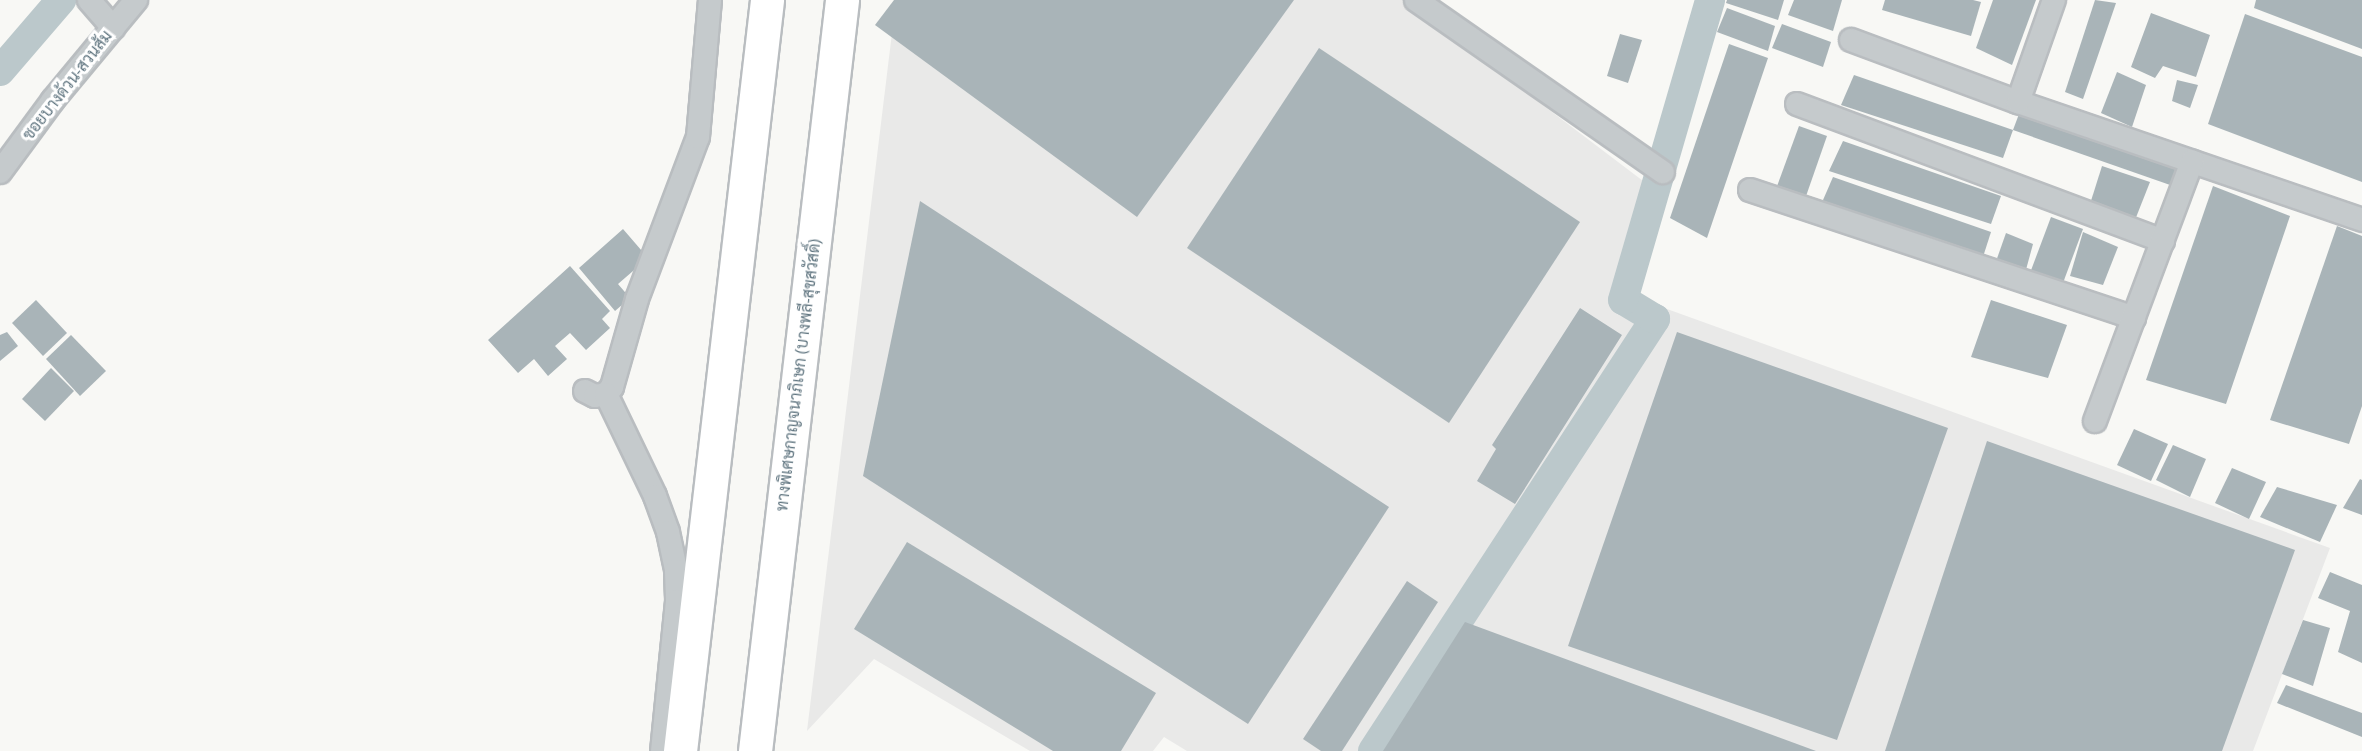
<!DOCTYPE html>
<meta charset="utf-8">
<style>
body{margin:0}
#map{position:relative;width:2362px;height:751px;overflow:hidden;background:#f8f8f5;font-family:"Open Sans",Sarabun,sans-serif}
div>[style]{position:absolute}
.built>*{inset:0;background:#e9e9e8}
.canal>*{height:30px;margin:-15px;padding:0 15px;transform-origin:15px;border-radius:15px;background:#bbc8cb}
.building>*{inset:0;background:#a9b4b8}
.roads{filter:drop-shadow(2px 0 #b9bdc0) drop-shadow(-2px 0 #b9bdc0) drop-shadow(0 2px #b9bdc0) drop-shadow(0 -2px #b9bdc0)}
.street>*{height:22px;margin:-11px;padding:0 11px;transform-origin:11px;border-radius:11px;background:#c5cacc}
.highway>*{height:33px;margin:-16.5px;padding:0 16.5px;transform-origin:16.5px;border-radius:16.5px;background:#fff}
span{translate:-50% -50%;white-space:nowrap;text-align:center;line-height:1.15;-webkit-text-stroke:6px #fff;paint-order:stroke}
.street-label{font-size:16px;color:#617681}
</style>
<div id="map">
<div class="built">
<div style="clip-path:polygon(896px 0,1404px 0,1655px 190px,1631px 296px,2330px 548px,2253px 751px,1187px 751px,1164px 737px,1153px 751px,1030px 751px,874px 659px,807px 731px)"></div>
</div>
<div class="canal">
<div style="left:0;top:71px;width:94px;rotate:-49.3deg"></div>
<div style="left:1373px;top:751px;width:516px;rotate:-56.86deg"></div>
<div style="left:1655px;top:319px;width:37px;rotate:-149deg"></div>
<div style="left:1623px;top:300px;width:312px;rotate:-73.8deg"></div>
</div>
<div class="building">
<div style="clip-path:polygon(894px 0,1294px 0,1137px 217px,875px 25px)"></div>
<div style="clip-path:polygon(1727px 0,1784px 0,1778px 20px,1726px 3px)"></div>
<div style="clip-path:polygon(1794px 0,1842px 0,1833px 31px,1788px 15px)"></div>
<div style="clip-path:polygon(1885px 0,1973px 0,1981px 2px,1971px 36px,1882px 10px)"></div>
<div style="clip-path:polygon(1993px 0,2036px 0,2012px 65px,1976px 48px)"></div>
<div style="clip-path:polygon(2095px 0,2116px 3px,2083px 99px,2065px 92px)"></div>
<div style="clip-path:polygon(2256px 0,2362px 0,2362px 49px,2254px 8px)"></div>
<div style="clip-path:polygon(1727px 8px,1775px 26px,1768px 51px,1717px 32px)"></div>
<div style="clip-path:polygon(2151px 13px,2210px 35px,2196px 77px,2163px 66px,2155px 78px,2131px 67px)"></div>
<div style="clip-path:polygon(2245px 14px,2362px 57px,2362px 182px,2208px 124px)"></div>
<div style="clip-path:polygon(1782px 24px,1831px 42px,1823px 67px,1772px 48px)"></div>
<div style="clip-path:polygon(1620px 34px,1642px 40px,1628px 83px,1607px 76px)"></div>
<div style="clip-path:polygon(1729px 44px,1768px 58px,1707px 238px,1670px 218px)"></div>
<div style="clip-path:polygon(1319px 48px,1580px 222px,1449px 423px,1187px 248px)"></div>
<div style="clip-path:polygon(2117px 72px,2146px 85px,2132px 127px,2101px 113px)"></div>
<div style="clip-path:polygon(1854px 75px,2013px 130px,2003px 158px,1841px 105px)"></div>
<div style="clip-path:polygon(2177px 80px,2198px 85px,2190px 108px,2172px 101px)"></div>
<div style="clip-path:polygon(2022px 106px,2181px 161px,2173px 186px,2013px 130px)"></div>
<div style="clip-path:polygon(1799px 126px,1827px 136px,1805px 199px,1776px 189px)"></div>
<div style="clip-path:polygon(1843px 141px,2001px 196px,1991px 224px,1829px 171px)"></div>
<div style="clip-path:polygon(2102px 166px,2150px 182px,2135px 220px,2090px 204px)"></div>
<div style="clip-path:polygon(1833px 177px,1991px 232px,1982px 260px,1820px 207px)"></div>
<div style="clip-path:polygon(2213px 186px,2290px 216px,2226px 404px,2146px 380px)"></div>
<div style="clip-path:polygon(920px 201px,1389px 507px,1248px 724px,863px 476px)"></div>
<div style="clip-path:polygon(2051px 217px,2083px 229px,2063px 283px,2030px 273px)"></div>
<div style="clip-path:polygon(2337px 226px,2362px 236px,2362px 406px,2349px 444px,2270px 420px)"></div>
<div style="clip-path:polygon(623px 229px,648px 258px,618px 284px,630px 298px,615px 311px,579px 268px)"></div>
<div style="clip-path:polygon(2083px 232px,2118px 247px,2103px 285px,2070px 276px)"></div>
<div style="clip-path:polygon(2006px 233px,2033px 244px,2024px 277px,1994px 267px)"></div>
<div style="clip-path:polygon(570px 266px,610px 311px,602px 319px,610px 328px,586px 350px,570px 333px,555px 346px,567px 359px,548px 376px,534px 359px,518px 373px,488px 340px)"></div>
<div style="clip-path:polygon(36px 300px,67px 333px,43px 356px,12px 323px)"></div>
<div style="clip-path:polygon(1991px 300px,2067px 325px,2048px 378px,1971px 357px)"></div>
<div style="clip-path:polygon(1580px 308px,1622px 335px,1515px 504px,1477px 481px,1496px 449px,1492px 445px)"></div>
<div style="clip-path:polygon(7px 332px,18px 346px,0 361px,0 335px)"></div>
<div style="clip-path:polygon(1677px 332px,1948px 428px,1837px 740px,1568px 646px)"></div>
<div style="clip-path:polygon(71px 335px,106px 371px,80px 396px,46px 359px)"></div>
<div style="clip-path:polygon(51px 368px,74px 391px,45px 421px,22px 399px)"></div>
<div style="clip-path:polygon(2134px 429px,2168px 444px,2151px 481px,2117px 465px)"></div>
<div style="clip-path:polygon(1987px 441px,2295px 550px,2222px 751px,1885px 751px)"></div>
<div style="clip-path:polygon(2173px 445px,2206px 459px,2190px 497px,2156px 480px)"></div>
<div style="clip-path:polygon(2232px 468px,2266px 482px,2249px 519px,2215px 503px)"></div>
<div style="clip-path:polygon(2360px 479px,2362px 480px,2362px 515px,2343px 508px)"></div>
<div style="clip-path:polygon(2277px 487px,2337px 505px,2320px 542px,2260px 517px)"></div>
<div style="clip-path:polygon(907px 542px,1156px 693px,1121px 751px,1053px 751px,854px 629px)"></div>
<div style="clip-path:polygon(2330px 572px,2362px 585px,2362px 663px,2338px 652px,2350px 611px,2318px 598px)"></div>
<div style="clip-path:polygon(1407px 581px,1438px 602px,1342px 751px,1321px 751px,1303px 739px)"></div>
<div style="clip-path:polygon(2303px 620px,2330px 628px,2313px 686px,2282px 674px)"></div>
<div style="clip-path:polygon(1465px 622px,1816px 751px,1383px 751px)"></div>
<div style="clip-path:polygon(2286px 685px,2362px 713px,2362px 737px,2277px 703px)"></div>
</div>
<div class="roads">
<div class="street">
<div style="left:89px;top:0;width:37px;rotate:49deg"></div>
<div style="left:1416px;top:0;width:301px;rotate:34.9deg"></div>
<div style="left:1851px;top:40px;width:178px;rotate:20.4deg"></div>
<div style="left:2018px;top:102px;width:364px;rotate:18.9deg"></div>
<div style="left:2018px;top:102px;width:108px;rotate:-70.6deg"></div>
<div style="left:1797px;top:104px;width:391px;rotate:20.5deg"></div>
<div style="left:0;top:172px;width:89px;rotate:-53.6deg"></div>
<div style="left:53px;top:100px;width:130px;rotate:-50.3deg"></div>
<div style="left:1750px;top:190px;width:405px;rotate:18.4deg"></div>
<div style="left:585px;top:391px;width:11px;rotate:27deg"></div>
<div style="left:595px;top:396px;width:11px;rotate:-10deg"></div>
<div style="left:606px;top:394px;width:9px;rotate:-49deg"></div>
<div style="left:612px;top:387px;width:91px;rotate:-74.1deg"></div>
<div style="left:637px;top:299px;width:173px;rotate:-69.4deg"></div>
<div style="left:698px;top:137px;width:138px;rotate:-85deg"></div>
<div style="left:606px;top:394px;width:113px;rotate:64.3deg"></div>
<div style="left:655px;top:496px;width:38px;rotate:70deg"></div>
<div style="left:668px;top:532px;width:40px;rotate:78deg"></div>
<div style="left:676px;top:571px;width:30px;rotate:88deg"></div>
<div style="left:677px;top:601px;width:151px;rotate:95.7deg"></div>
<div style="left:2095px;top:421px;width:277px;rotate:-69.5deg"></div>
</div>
<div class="highway">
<div style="left:680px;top:751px;width:756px;rotate:-83.39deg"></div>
<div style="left:755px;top:751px;width:756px;rotate:-83.39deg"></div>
</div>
</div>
<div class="street-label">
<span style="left:67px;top:85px;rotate:-52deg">ซอยบางด้วน-สวนส้ม</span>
<span style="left:798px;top:375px;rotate:-83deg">ทางพิเศษกาญจนาภิเษก (บางพลี-สุขสวัสดิ์)</span>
</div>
</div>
